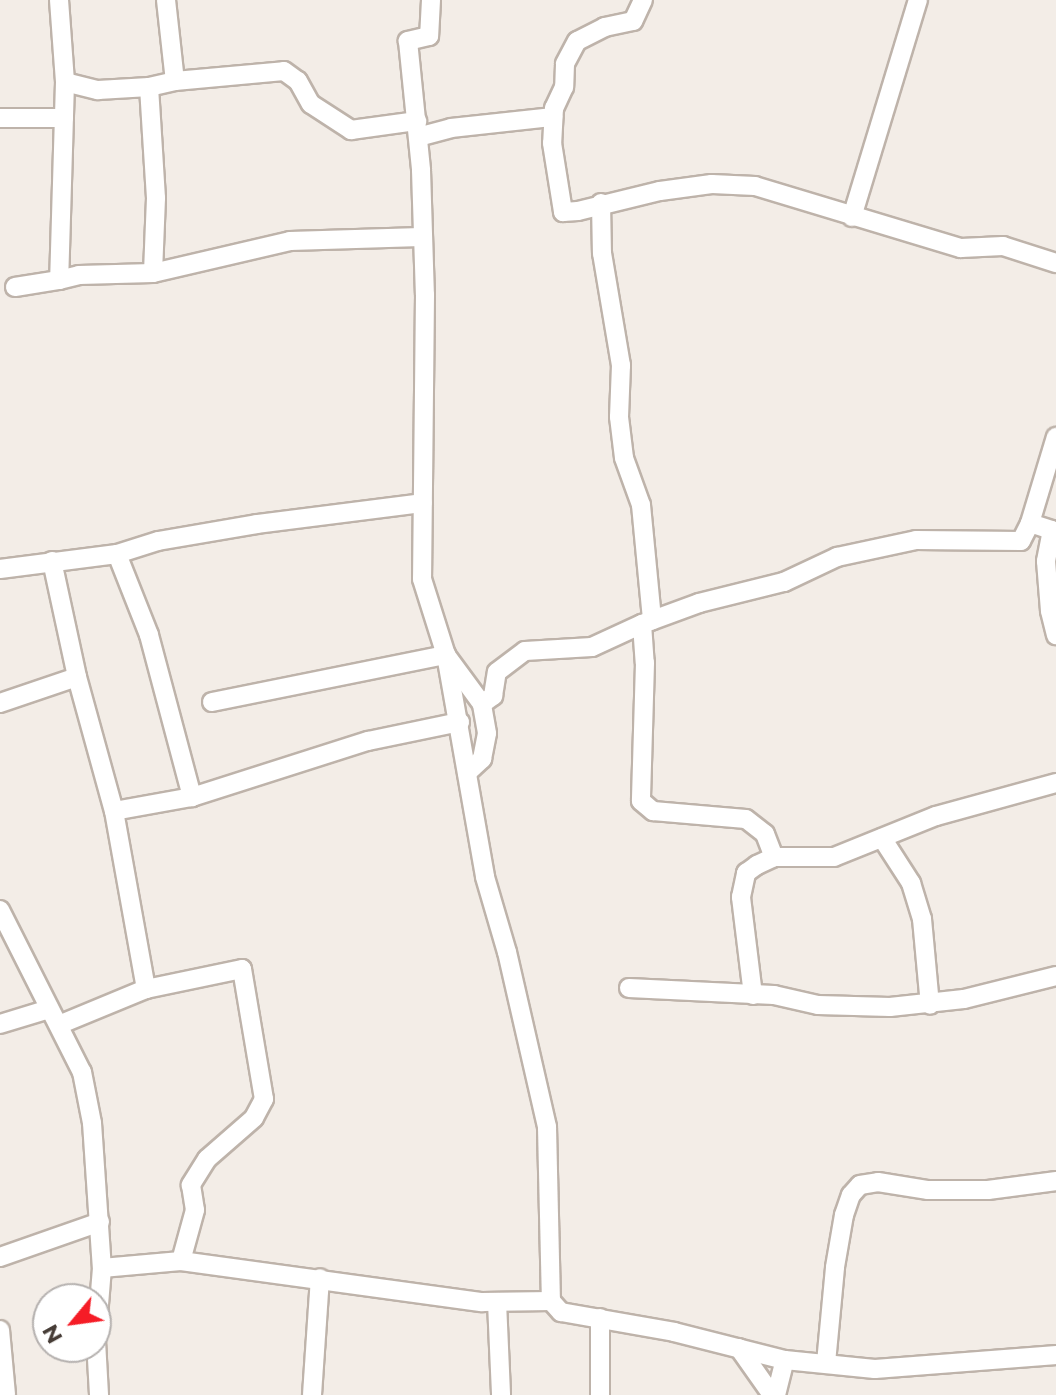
<!DOCTYPE html>
<style>
body{margin:0}
#map{position:relative;width:1056px;height:1395px;overflow:hidden;background:#f3ede7;font-family:Montserrat,sans-serif}
div>[style]{position:absolute}
.roads{filter:drop-shadow(2px 0 #beb3aa) drop-shadow(-2px 0 #beb3aa) drop-shadow(0 2px #beb3aa) drop-shadow(0 -2px #beb3aa)}
.street>*{height:18px;margin:-9px;padding:0 9px;transform-origin:9px;border-radius:9px;background:#fff}
span{translate:-50% -50%;white-space:nowrap;text-align:center;line-height:1.15;-webkit-text-stroke:6px #fff;paint-order:stroke}
.north{position:absolute;left:32px;top:1283px;width:80px;height:80px;box-sizing:border-box;background:#fff;border:2px solid #b5b1af;border-radius:50%;rotate:241deg;font-size:22px;font-weight:700;line-height:32px;text-align:center;color:#463c36}
.north::after{content:'';display:block;margin:auto;width:28px;height:36px;background:#f51c26;clip-path:polygon(50% 0,100% 100%,50% 72%,0 100%)}
</style>
<div id="map">
<div class="roads">
<div class="street">
<div style="left:59px;top:0;width:82px;rotate:85.8deg"></div>
<div style="left:65px;top:82px;width:198px;rotate:91.7deg"></div>
<div style="left:59px;top:280px;width:21px;rotate:-14deg"></div>
<div style="left:79px;top:275px;width:74px;rotate:-1.5deg"></div>
<div style="left:166px;top:0;width:81px;rotate:83.7deg"></div>
<div style="left:431px;top:0;width:36px;rotate:93deg"></div>
<div style="left:429px;top:36px;width:22px;rotate:167deg"></div>
<div style="left:408px;top:41px;width:130px;rotate:84.2deg"></div>
<div style="left:421px;top:170px;width:125px;rotate:88.2deg"></div>
<div style="left:425px;top:295px;width:284px;rotate:90.6deg"></div>
<div style="left:422px;top:579px;width:80px;rotate:72.5deg"></div>
<div style="left:446px;top:655px;width:225px;rotate:80deg"></div>
<div style="left:485px;top:877px;width:78px;rotate:73.7deg"></div>
<div style="left:507px;top:952px;width:180px;rotate:77.1deg"></div>
<div style="left:547px;top:1127px;width:174px;rotate:88.7deg"></div>
<div style="left:643px;top:0;width:23px;rotate:115deg"></div>
<div style="left:633px;top:21px;width:29px;rotate:168deg"></div>
<div style="left:605px;top:27px;width:31px;rotate:153deg"></div>
<div style="left:577px;top:41px;width:26px;rotate:118deg"></div>
<div style="left:565px;top:64px;width:23px;rotate:92deg"></div>
<div style="left:564px;top:87px;width:23px;rotate:115deg"></div>
<div style="left:554px;top:108px;width:35px;rotate:93deg"></div>
<div style="left:552px;top:143px;width:70px;rotate:80.9deg"></div>
<div style="left:563px;top:212px;width:15px;rotate:-4deg"></div>
<div style="left:578px;top:211px;width:84px;rotate:-13.7deg"></div>
<div style="left:660px;top:191px;width:52px;rotate:-7.7deg"></div>
<div style="left:712px;top:184px;width:43px;rotate:2.7deg"></div>
<div style="left:755px;top:186px;width:215px;rotate:16.8deg"></div>
<div style="left:961px;top:248px;width:42px;rotate:-2.7deg"></div>
<div style="left:1003px;top:246px;width:56px;rotate:17.8deg"></div>
<div style="left:65px;top:82px;width:34px;rotate:14deg"></div>
<div style="left:98px;top:90px;width:51px;rotate:-3.4deg"></div>
<div style="left:149px;top:87px;width:111px;rotate:86.4deg"></div>
<div style="left:156px;top:198px;width:75px;rotate:92.3deg"></div>
<div style="left:153px;top:273px;width:141px;rotate:-13.1deg"></div>
<div style="left:290px;top:241px;width:131px;rotate:-1.7deg"></div>
<div style="left:149px;top:87px;width:27px;rotate:-13deg"></div>
<div style="left:175px;top:81px;width:109px;rotate:-5.2deg"></div>
<div style="left:284px;top:71px;width:17px;rotate:36deg"></div>
<div style="left:298px;top:81px;width:26px;rotate:61deg"></div>
<div style="left:311px;top:104px;width:48px;rotate:33deg"></div>
<div style="left:351px;top:130px;width:67px;rotate:-7.8deg"></div>
<div style="left:0;top:118px;width:64px"></div>
<div style="left:418px;top:137px;width:34px;rotate:-15deg"></div>
<div style="left:451px;top:128px;width:103px;rotate:-6.2deg"></div>
<div style="left:601px;top:203px;width:50px;rotate:88.9deg"></div>
<div style="left:602px;top:253px;width:114px;rotate:80.4deg"></div>
<div style="left:621px;top:365px;width:52px;rotate:92.2deg"></div>
<div style="left:619px;top:417px;width:41px;rotate:83deg"></div>
<div style="left:624px;top:458px;width:50px;rotate:70.1deg"></div>
<div style="left:641px;top:505px;width:116px;rotate:84.5deg"></div>
<div style="left:852px;top:217px;width:227px;rotate:-73.1deg"></div>
<div style="left:15px;top:287px;width:45px;rotate:-9deg"></div>
<div style="left:1030px;top:523px;width:23px;rotate:18deg"></div>
<div style="left:1052px;top:530px;width:32px;rotate:101deg"></div>
<div style="left:1046px;top:561px;width:50px;rotate:85.4deg"></div>
<div style="left:1050px;top:611px;width:25px;rotate:76deg"></div>
<div style="left:117px;top:554px;width:87px;rotate:68.4deg"></div>
<div style="left:149px;top:635px;width:168px;rotate:75.1deg"></div>
<div style="left:52px;top:561px;width:119px;rotate:77.8deg"></div>
<div style="left:77px;top:677px;width:139px;rotate:74.6deg"></div>
<div style="left:114px;top:811px;width:181px;rotate:79.8deg"></div>
<div style="left:0;top:569px;width:118px;rotate:-7.3deg"></div>
<div style="left:117px;top:554px;width:43px;rotate:-17.6deg"></div>
<div style="left:158px;top:541px;width:100px;rotate:-9.7deg"></div>
<div style="left:257px;top:524px;width:167px;rotate:-7.2deg"></div>
<div style="left:642px;top:624px;width:39px;rotate:86deg"></div>
<div style="left:645px;top:663px;width:138px;rotate:91.7deg"></div>
<div style="left:641px;top:801px;width:16px;rotate:40deg"></div>
<div style="left:653px;top:811px;width:93px;rotate:4.9deg"></div>
<div style="left:746px;top:819px;width:24px;rotate:38deg"></div>
<div style="left:765px;top:834px;width:25px;rotate:69deg"></div>
<div style="left:212px;top:702px;width:239px;rotate:-11.4deg"></div>
<div style="left:446px;top:655px;width:61px;rotate:53.7deg"></div>
<div style="left:482px;top:704px;width:14px;rotate:-36deg"></div>
<div style="left:493px;top:696px;width:24px;rotate:-81deg"></div>
<div style="left:497px;top:672px;width:35px;rotate:-37deg"></div>
<div style="left:525px;top:651px;width:67px;rotate:-3.4deg"></div>
<div style="left:592px;top:647px;width:55px;rotate:-24.7deg"></div>
<div style="left:642px;top:624px;width:61px;rotate:-20.2deg"></div>
<div style="left:699px;top:603px;width:88px;rotate:-13.9deg"></div>
<div style="left:784px;top:582px;width:59px;rotate:-25.3deg"></div>
<div style="left:837px;top:557px;width:81px;rotate:-12.1deg"></div>
<div style="left:916px;top:540px;width:105px;rotate:0.5deg"></div>
<div style="left:1021px;top:541px;width:20px;rotate:-63deg"></div>
<div style="left:1030px;top:523px;width:90px;rotate:-73.2deg"></div>
<div style="left:0;top:703px;width:81px;rotate:-18.7deg"></div>
<div style="left:467px;top:773px;width:21px;rotate:-43deg"></div>
<div style="left:482px;top:759px;width:26px;rotate:-79deg"></div>
<div style="left:487px;top:733px;width:29px;rotate:-100deg"></div>
<div style="left:114px;top:811px;width:79px;rotate:-10.2deg"></div>
<div style="left:192px;top:797px;width:185px;rotate:-17.7deg"></div>
<div style="left:368px;top:741px;width:94px;rotate:-11.7deg"></div>
<div style="left:882px;top:838px;width:54px;rotate:57.2deg"></div>
<div style="left:911px;top:883px;width:38px;rotate:73deg"></div>
<div style="left:922px;top:919px;width:86px;rotate:84.7deg"></div>
<div style="left:0;top:910px;width:182px;rotate:63.2deg"></div>
<div style="left:82px;top:1072px;width:52px;rotate:78.9deg"></div>
<div style="left:92px;top:1123px;width:145px;rotate:86.1deg"></div>
<div style="left:102px;top:1268px;width:73px;rotate:94.7deg"></div>
<div style="left:96px;top:1341px;width:54px;rotate:86.8deg"></div>
<div style="left:629px;top:988px;width:145px;rotate:2.8deg"></div>
<div style="left:774px;top:995px;width:45px;rotate:12.8deg"></div>
<div style="left:818px;top:1005px;width:72px;rotate:1.6deg"></div>
<div style="left:890px;top:1007px;width:74px;rotate:-6.2deg"></div>
<div style="left:964px;top:999px;width:95px;rotate:-14deg"></div>
<div style="left:753px;top:995px;width:99px;rotate:-97deg"></div>
<div style="left:741px;top:897px;width:25px;rotate:-78deg"></div>
<div style="left:746px;top:873px;width:14px;rotate:-36deg"></div>
<div style="left:757px;top:865px;width:19px;rotate:-25deg"></div>
<div style="left:774px;top:857px;width:60px"></div>
<div style="left:834px;top:857px;width:110px;rotate:-21.9deg"></div>
<div style="left:936px;top:816px;width:124px;rotate:-15.4deg"></div>
<div style="left:0;top:1024px;width:51px;rotate:-17deg"></div>
<div style="left:61px;top:1024px;width:92px;rotate:-22.4deg"></div>
<div style="left:146px;top:989px;width:98px;rotate:-11.8deg"></div>
<div style="left:242px;top:969px;width:132px;rotate:80.4deg"></div>
<div style="left:264px;top:1099px;width:21px;rotate:118deg"></div>
<div style="left:254px;top:1118px;width:62px;rotate:138.9deg"></div>
<div style="left:207px;top:1159px;width:31px;rotate:122deg"></div>
<div style="left:191px;top:1185px;width:25px;rotate:81deg"></div>
<div style="left:195px;top:1210px;width:53px;rotate:105.4deg"></div>
<div style="left:0;top:1257px;width:106px;rotate:-19.3deg"></div>
<div style="left:102px;top:1268px;width:79px;rotate:-5.1deg"></div>
<div style="left:181px;top:1261px;width:304px;rotate:7.8deg"></div>
<div style="left:482px;top:1302px;width:69px;rotate:-0.8deg"></div>
<div style="left:551px;top:1301px;width:15px;rotate:48deg"></div>
<div style="left:561px;top:1312px;width:115px;rotate:10deg"></div>
<div style="left:674px;top:1332px;width:114px;rotate:14.2deg"></div>
<div style="left:785px;top:1360px;width:90px;rotate:5.7deg"></div>
<div style="left:875px;top:1369px;width:182px;rotate:-4.4deg"></div>
<div style="left:497px;top:1302px;width:93px;rotate:87.5deg"></div>
<div style="left:0;top:1330px;width:65px;rotate:84.7deg"></div>
<div style="left:739px;top:1348px;width:57px;rotate:54.9deg"></div>
<div style="left:826px;top:1363px;width:96px;rotate:-84.6deg"></div>
<div style="left:835px;top:1267px;width:53px;rotate:-80.2deg"></div>
<div style="left:844px;top:1215px;width:21px;rotate:-71deg"></div>
<div style="left:851px;top:1195px;width:13px;rotate:-48deg"></div>
<div style="left:860px;top:1185px;width:18px;rotate:-9deg"></div>
<div style="left:878px;top:1182px;width:51px;rotate:9.1deg"></div>
<div style="left:928px;top:1190px;width:60px"></div>
<div style="left:988px;top:1190px;width:69px;rotate:-7.5deg"></div>
<div style="left:312px;top:1395px;width:117px;rotate:-86.1deg"></div>
<div style="left:600px;top:1395px;width:77px;rotate:-90deg"></div>
<div style="left:776px;top:1395px;width:36px;rotate:-76deg"></div>
</div>
</div>
<div class="north">N</div>
</div>
